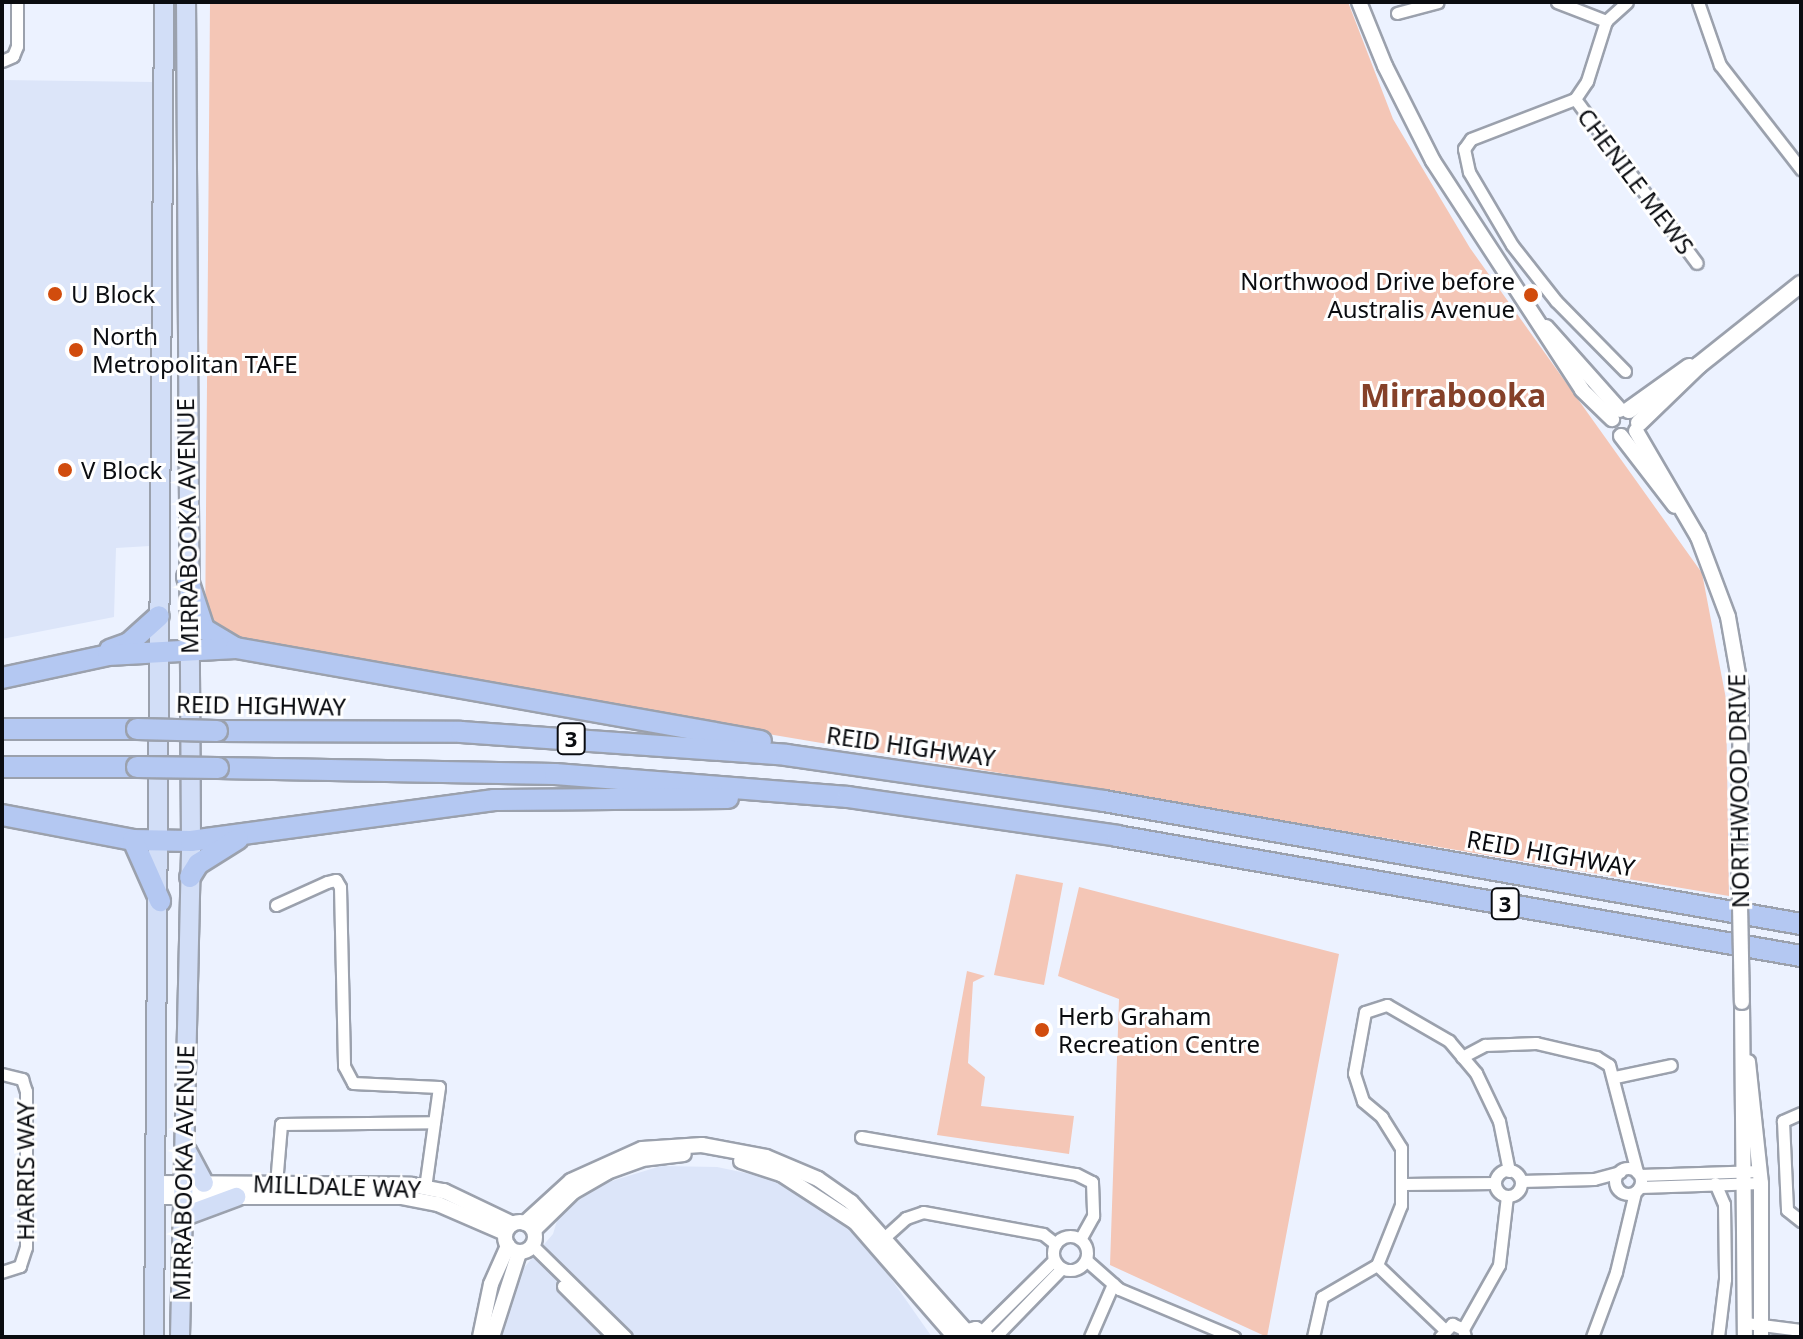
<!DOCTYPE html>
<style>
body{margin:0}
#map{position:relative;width:1803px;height:1339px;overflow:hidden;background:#ecf2ff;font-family:"Noto Sans",sans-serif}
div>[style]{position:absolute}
.built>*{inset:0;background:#dce5f9}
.green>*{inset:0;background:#f4c6b6}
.roads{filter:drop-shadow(2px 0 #9ba1ad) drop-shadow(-2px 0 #9ba1ad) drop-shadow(0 2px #9ba1ad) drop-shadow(0 -2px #9ba1ad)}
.minor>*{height:11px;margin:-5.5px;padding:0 5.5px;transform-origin:5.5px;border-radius:5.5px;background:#fff}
.minor>.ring{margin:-5.5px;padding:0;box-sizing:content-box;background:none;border:11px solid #fff;border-radius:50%}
.tertiary>*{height:14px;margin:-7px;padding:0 7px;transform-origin:7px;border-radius:7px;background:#fff}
.tertiary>.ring{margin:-7px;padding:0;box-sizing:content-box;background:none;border:14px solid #fff;border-radius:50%}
.secondary>*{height:16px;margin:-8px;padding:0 8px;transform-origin:8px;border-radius:8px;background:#fff}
.primary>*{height:18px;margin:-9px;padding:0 9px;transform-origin:9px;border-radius:9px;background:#d2def7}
.motorway>*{height:20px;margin:-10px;padding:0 10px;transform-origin:10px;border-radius:10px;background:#b4c8f2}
.bridges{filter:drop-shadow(2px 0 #9ba1ad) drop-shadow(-2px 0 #9ba1ad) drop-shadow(0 2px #9ba1ad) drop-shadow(0 -2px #9ba1ad)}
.tertiary-bridge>*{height:14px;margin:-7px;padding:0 7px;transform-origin:7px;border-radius:7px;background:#fff}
.motorway-bridge>*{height:20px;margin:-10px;padding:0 10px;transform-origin:10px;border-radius:10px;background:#b4c8f2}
.dots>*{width:22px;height:22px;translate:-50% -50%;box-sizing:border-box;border:4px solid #fff;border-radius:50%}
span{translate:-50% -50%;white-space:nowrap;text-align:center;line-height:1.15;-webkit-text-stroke:6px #fff;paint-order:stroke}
.shield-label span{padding:2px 6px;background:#fff;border:2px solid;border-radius:6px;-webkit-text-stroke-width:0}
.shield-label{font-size:22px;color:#0a0c10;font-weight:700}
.street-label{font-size:24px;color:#0a0c10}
.poi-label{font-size:24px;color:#0a0c10}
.right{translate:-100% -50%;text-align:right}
.left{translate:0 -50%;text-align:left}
.district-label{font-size:32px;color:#854129;font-weight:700}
.frame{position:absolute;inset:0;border:4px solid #0a0c10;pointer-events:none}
</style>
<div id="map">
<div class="built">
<div style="clip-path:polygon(2px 80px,152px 82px,150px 546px,116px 548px,114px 617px,2px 639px)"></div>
<div style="clip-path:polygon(661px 1166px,717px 1167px,765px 1177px,812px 1200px,866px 1243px,932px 1337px,501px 1337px,516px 1277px,553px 1234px,559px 1214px,602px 1184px)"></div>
</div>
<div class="green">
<div style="clip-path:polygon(210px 2px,1348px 2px,1393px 119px,1470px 248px,1702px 573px,1726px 699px,1729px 896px,205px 639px)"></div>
<div style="clip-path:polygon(1016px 874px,1063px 883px,1044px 985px,994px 975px)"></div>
<div style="clip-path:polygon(1079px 887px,1339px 954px,1267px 1337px,1110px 1265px,1119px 999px,1058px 976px)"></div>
<div style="clip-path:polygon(967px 971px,985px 976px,973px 982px,968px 1063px,985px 1077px,981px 1106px,1074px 1116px,1069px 1154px,937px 1135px)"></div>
</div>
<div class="roads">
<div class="minor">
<div style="left:1557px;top:2px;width:53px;rotate:21.2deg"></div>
<div style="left:1698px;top:2px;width:67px;rotate:70.8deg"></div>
<div style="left:1720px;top:65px;width:132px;rotate:52.1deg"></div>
<div style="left:1397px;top:13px;width:42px;rotate:-15deg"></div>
<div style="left:2px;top:61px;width:12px;rotate:-24deg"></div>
<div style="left:13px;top:56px;width:11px;rotate:-68deg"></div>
<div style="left:17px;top:46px;width:44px;rotate:-90deg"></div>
<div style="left:1575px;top:99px;width:204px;rotate:53.4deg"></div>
<div style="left:1625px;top:371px;width:98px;rotate:-134.6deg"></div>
<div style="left:1556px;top:301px;width:71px;rotate:-128.2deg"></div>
<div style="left:1512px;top:245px;width:85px;rotate:-120.5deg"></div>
<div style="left:1469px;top:172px;width:24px;rotate:-102deg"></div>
<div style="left:1464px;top:149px;width:12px;rotate:-55deg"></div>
<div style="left:1471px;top:139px;width:111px;rotate:-21deg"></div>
<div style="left:1575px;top:99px;width:22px;rotate:-56deg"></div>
<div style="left:1587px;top:81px;width:63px;rotate:-72.4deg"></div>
<div style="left:1606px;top:21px;width:28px;rotate:-42deg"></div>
<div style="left:276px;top:905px;width:56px;rotate:-24.3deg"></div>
<div style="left:327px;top:882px;width:9px;rotate:-13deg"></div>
<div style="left:336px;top:880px;width:8px;rotate:60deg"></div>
<div style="left:340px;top:887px;width:179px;rotate:88.7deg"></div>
<div style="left:344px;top:1066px;width:19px;rotate:62deg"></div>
<div style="left:353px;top:1083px;width:86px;rotate:2.7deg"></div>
<div style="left:439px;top:1087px;width:102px;rotate:97.9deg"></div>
<div style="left:1462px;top:1057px;width:26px;rotate:-28deg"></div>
<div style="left:1485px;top:1045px;width:51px;rotate:-2.2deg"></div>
<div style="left:1536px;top:1043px;width:62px;rotate:13.1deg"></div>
<div style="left:1596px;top:1057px;width:15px;rotate:32deg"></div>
<div style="left:1609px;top:1065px;width:111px;rotate:75.3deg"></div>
<div style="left:2px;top:1074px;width:21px;rotate:14deg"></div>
<div style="left:22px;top:1079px;width:13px;rotate:72deg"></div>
<div style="left:26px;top:1091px;width:156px;rotate:90deg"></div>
<div style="left:26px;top:1247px;width:20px;rotate:108deg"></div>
<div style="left:20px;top:1266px;width:19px;rotate:162deg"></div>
<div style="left:1615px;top:1077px;width:57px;rotate:-12.1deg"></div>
<div style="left:1801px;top:1113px;width:20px;rotate:156deg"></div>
<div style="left:1783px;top:1121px;width:89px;rotate:87.4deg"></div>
<div style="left:1787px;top:1210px;width:18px;rotate:38deg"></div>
<div style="left:861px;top:1137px;width:218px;rotate:9.8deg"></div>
<div style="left:1076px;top:1174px;width:18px;rotate:27deg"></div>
<div style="left:1092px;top:1182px;width:34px;rotate:88deg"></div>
<div style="left:1093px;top:1216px;width:26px;rotate:119deg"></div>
<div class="ring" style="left:1615px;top:1168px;width:15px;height:15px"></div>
<div class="ring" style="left:1495px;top:1170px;width:15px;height:15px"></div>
<div style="left:1640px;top:1175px;width:120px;rotate:-1.9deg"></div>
<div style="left:1521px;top:1181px;width:73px;rotate:-1.6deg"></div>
<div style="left:1594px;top:1179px;width:27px;rotate:-15deg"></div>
<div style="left:1715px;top:1183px;width:23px;rotate:67deg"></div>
<div style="left:1724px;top:1204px;width:75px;rotate:89.2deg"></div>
<div style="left:1725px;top:1279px;width:58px;rotate:96.9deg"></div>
<div style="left:276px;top:1184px;width:60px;rotate:-85.2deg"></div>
<div style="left:281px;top:1124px;width:153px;rotate:-0.7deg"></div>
<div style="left:1404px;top:1184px;width:91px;rotate:-0.6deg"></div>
<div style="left:1640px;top:1187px;width:121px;rotate:-1.9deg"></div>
<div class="ring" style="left:1053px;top:1236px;width:23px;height:23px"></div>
<div style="left:886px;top:1236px;width:27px;rotate:-42deg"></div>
<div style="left:906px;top:1218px;width:18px;rotate:-19deg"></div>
<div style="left:923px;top:1212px;width:122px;rotate:10.4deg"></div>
<div style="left:1043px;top:1234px;width:16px;rotate:38deg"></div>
<div style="left:533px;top:1246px;width:130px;rotate:44.4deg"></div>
<div style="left:1086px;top:1260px;width:44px;rotate:41.3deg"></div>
<div style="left:1119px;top:1289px;width:125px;rotate:22.7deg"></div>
<div style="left:1377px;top:1265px;width:91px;rotate:43.7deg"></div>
<div style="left:563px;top:1286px;width:72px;rotate:45deg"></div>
<div style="left:1746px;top:1323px;width:55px;rotate:7.3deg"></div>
<div style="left:1463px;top:1329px;width:73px;rotate:-60.6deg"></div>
<div style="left:1499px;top:1265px;width:69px;rotate:-83.4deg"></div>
<div style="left:982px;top:1331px;width:101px;rotate:-44.6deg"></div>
<div style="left:995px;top:1337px;width:96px;rotate:-45.8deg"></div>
<div style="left:1090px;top:1337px;width:58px;rotate:-66.5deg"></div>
<div style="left:1313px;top:1337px;width:41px;rotate:-77.3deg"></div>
<div style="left:1322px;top:1297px;width:64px;rotate:-30.2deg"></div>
<div style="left:1377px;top:1265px;width:65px;rotate:-68.2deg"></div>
<div style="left:1401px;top:1205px;width:57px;rotate:-90deg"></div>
<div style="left:1401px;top:1148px;width:36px;rotate:-122deg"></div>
<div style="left:1382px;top:1117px;width:25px;rotate:-140deg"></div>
<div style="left:1363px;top:1101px;width:29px;rotate:-108deg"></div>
<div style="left:1354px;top:1073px;width:62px;rotate:-79.8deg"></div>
<div style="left:1365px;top:1012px;width:23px;rotate:-18deg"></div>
<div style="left:1387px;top:1005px;width:72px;rotate:30.1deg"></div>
<div style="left:1449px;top:1041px;width:42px;rotate:49.8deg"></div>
<div style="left:1476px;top:1073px;width:53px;rotate:64.4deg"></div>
<div style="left:1499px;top:1121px;width:51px;rotate:78.7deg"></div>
<div style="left:1440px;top:1337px;width:18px;rotate:-47deg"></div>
<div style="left:1452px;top:1324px;width:12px;rotate:24deg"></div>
<div style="left:1463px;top:1329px;width:8px;rotate:76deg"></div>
<div style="left:1592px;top:1337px;width:69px;rotate:-69.7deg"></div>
<div style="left:1616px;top:1272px;width:82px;rotate:-76.6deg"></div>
</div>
<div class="tertiary">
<div style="left:1359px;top:2px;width:69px;rotate:67.9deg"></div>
<div style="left:1385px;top:66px;width:106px;rotate:63.2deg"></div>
<div style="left:1433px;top:161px;width:273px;rotate:56.9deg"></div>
<div style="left:1582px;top:390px;width:42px;rotate:44deg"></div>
<div style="left:1546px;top:327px;width:111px;rotate:48.3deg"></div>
<div style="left:1636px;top:431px;width:123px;rotate:59.7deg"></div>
<div style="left:1698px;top:537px;width:85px;rotate:69.4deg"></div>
<div style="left:1728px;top:617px;width:75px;rotate:80deg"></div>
<div style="left:1741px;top:691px;width:161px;rotate:90.7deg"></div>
<div style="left:1621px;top:436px;width:88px;rotate:52.4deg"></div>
<div style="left:1742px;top:1002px;width:335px;rotate:89.5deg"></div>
<div style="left:1748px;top:1062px;width:122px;rotate:83.9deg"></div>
<div style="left:1761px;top:1183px;width:154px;rotate:90deg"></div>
<div style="left:741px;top:1161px;width:42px;rotate:18deg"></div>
<div style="left:781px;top:1174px;width:88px;rotate:33deg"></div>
<div style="left:855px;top:1222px;width:152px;rotate:49deg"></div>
<div style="left:154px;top:1183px;width:258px;rotate:0.4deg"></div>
<div style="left:412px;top:1185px;width:33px;rotate:11deg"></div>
<div style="left:444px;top:1191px;width:76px;rotate:25.6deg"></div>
<div style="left:153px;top:1197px;width:248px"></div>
<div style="left:401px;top:1197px;width:38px;rotate:11deg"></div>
<div style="left:438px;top:1204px;width:73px;rotate:23.4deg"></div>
<div class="ring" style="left:505px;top:1222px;width:16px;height:16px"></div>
<div style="left:525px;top:1223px;width:62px;rotate:-42.4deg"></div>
<div style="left:571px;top:1181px;width:78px;rotate:-24.3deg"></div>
<div style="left:642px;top:1149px;width:60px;rotate:-3.8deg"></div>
<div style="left:702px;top:1145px;width:65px;rotate:10.6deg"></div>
<div style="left:766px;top:1157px;width:56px;rotate:22.9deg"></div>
<div style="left:818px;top:1179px;width:40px;rotate:34.9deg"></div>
<div style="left:851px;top:1202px;width:171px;rotate:48.3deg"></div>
<div style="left:534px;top:1230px;width:54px;rotate:-44.3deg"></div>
<div style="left:573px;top:1192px;width:39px;rotate:-30deg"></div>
<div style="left:607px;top:1172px;width:37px;rotate:-20deg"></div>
<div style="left:642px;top:1159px;width:42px;rotate:-6.8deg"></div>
<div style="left:960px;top:1333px;width:16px;rotate:-14deg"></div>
<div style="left:976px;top:1329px;width:14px;rotate:36deg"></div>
<div style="left:480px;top:1337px;width:54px;rotate:-78.3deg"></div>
<div style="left:491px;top:1284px;width:42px;rotate:-65.9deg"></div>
<div style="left:492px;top:1337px;width:88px;rotate:-72.2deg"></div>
</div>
<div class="secondary">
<div style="left:1629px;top:410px;width:74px;rotate:-35.6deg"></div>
<div style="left:1639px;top:423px;width:83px;rotate:-44deg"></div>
<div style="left:1699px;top:365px;width:130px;rotate:-38.5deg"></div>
</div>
<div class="primary">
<div style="left:187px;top:1151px;width:36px;rotate:62deg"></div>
<div style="left:182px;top:1217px;width:58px;rotate:-20.3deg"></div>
<div style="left:154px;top:1337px;width:1335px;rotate:-89.57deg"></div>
<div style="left:180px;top:1337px;width:496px;rotate:-88.7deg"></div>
<div style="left:191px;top:841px;width:839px;rotate:-90.34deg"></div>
</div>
<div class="motorway">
<div style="left:187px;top:577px;width:55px;rotate:71.9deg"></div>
<div style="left:204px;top:629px;width:37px;rotate:31deg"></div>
<div style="left:110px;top:650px;width:20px;rotate:-20deg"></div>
<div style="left:129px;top:643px;width:40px;rotate:-42deg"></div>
<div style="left:2px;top:678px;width:108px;rotate:-12.2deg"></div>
<div style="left:108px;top:655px;width:128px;rotate:-3.1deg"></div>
<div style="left:236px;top:648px;width:533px;rotate:10.05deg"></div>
<div style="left:2px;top:729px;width:135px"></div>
<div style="left:217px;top:731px;width:244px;rotate:0.2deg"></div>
<div style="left:461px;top:732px;width:326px;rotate:4deg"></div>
<div style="left:786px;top:755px;width:321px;rotate:8.2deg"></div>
<div style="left:1104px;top:801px;width:708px;rotate:10.01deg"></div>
<div style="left:2px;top:767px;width:135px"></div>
<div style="left:218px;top:768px;width:337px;rotate:1deg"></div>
<div style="left:555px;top:774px;width:294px;rotate:4.5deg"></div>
<div style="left:848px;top:797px;width:272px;rotate:8.2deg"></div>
<div style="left:1117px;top:836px;width:694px;rotate:9.95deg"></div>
<div style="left:2px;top:815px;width:133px;rotate:10.8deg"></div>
<div style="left:133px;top:840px;width:58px;rotate:1deg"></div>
<div style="left:191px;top:841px;width:306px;rotate:-7.7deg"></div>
<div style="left:494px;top:800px;width:234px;rotate:-0.5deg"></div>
<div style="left:133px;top:840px;width:67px;rotate:66.1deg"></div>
<div style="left:190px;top:877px;width:15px;rotate:-58deg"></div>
<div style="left:198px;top:864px;width:47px;rotate:-32deg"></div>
</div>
</div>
<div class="bridges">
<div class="tertiary-bridge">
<div style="left:1739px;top:852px;width:150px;rotate:88.9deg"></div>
</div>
<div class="motorway-bridge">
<div style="left:137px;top:729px;width:80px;rotate:1.4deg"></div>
<div style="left:137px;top:767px;width:81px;rotate:0.7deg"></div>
</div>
</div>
<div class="dots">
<div style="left:55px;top:294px;background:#d14c0d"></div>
<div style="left:1531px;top:295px;background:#d14c0d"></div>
<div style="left:76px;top:350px;background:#d14c0d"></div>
<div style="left:65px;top:470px;background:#d14c0d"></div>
<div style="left:1042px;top:1030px;background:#d14c0d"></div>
</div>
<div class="shield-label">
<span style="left:571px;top:739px">3</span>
<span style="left:1505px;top:904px">3</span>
</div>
<div class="street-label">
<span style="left:1636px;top:181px;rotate:53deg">CHENILE MEWS</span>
<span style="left:187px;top:526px;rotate:-91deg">MIRRABOOKA AVENUE</span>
<span style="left:261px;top:705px;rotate:1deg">REID HIGHWAY</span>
<span style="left:911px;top:746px;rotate:8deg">REID HIGHWAY</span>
<span style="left:1738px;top:791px;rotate:-91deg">NORTHWOOD DRIVE</span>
<span style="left:1551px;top:853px;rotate:10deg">REID HIGHWAY</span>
<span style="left:25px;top:1171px;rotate:-90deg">HARRIS WAY</span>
<span style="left:183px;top:1173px;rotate:-89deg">MIRRABOOKA AVENUE</span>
<span style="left:337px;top:1186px;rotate:2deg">MILLDALE WAY</span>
</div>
<div class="poi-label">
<span class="right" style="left:1515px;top:295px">Northwood Drive before<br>Australis Avenue</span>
<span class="left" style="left:71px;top:294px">U Block</span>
<span class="left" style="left:92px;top:350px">North<br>Metropolitan TAFE</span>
<span class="left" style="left:81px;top:470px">V Block</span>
<span class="left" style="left:1058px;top:1030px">Herb Graham<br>Recreation Centre</span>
</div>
<div class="district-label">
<span style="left:1453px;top:395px">Mirrabooka</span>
</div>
<div class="frame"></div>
</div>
